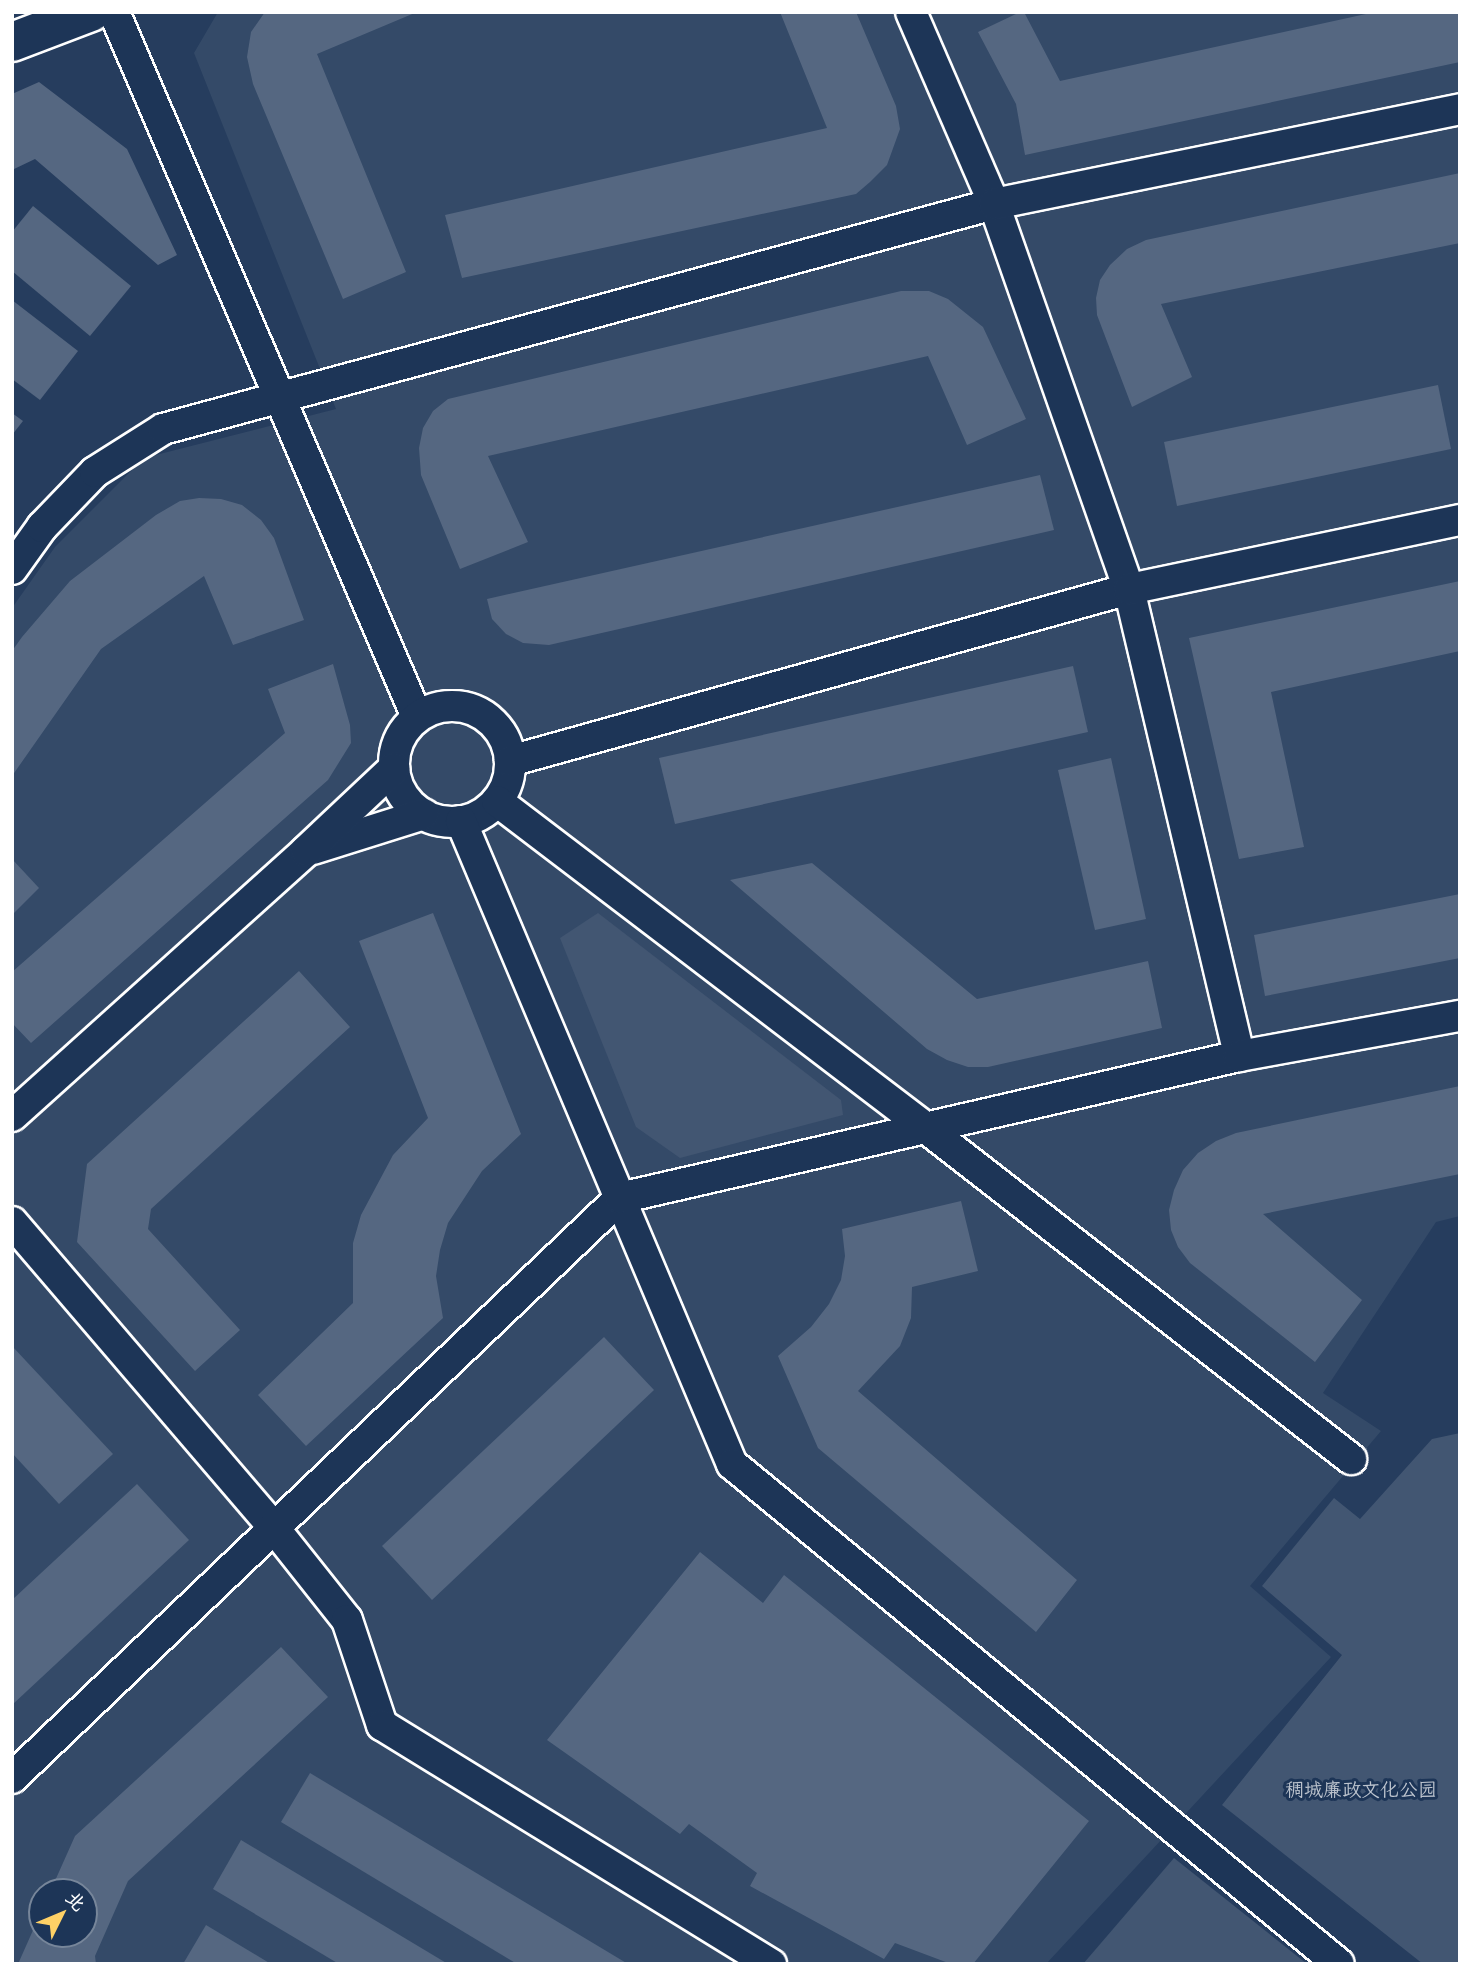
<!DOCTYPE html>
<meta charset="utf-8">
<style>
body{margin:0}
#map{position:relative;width:1472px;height:1976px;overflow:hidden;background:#263d5e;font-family:"Playpen Sans","LXGW WenKai TC",sans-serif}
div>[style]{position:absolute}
.built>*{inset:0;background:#344a68}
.green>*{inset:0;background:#425672}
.building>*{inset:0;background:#556781}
.roads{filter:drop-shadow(2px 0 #fff) drop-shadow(-2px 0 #fff) drop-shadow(0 2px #fff) drop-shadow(0 -2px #fff)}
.minor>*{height:30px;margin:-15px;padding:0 15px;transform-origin:15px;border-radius:15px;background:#1d3557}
.minor>.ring{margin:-15px;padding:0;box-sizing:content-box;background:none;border:30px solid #1d3557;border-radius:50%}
.tertiary>*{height:38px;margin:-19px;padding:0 19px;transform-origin:19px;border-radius:19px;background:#1d3557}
span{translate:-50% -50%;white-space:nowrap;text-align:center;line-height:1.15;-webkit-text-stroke:6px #1d3557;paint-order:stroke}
.park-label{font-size:19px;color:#bdc4ce}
.frame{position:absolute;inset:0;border:14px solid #fff;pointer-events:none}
.north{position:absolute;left:28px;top:1878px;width:70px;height:70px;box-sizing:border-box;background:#1d3557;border:2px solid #77869a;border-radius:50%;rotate:47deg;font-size:19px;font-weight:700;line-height:28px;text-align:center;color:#fff}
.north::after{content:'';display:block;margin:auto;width:24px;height:32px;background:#ffd166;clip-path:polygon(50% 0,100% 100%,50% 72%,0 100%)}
</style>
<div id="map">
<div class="built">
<div style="clip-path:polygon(evenodd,218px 12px,1460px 12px,1460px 1216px,1436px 1222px,1323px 1393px,1381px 1431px,1250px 1586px,1331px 1657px,1046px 1964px,12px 1964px,12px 608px,55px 547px,144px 458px,336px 409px,194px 53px,218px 12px,42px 1892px,84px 1892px,84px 1934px,42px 1934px,42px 1892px)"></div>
</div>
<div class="green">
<div style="clip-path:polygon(598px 913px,841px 1100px,843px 1115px,680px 1158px,636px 1127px,560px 938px)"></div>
<div style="clip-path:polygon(1460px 1433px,1460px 1964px,1423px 1964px,1222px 1805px,1342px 1655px,1262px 1586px,1334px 1498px,1360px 1519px,1432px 1439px)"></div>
<div style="clip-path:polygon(1174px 1858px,1307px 1964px,1083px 1964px)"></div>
</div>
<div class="building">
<div style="clip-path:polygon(265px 12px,417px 12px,317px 54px,406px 272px,343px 299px,253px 84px,247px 57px,251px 32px)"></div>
<div style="clip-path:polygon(780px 12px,856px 12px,896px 106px,900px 129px,887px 165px,870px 182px,856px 194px,462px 278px,445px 215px,827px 128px)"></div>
<div style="clip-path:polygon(1020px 12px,1024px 12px,1060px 81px,1375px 12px,1460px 12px,1460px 62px,1025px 155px,1016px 104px,978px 32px)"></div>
<div style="clip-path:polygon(39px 82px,127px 149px,177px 255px,158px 265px,35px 159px,12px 170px,12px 94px)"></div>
<div style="clip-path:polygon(1460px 173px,1460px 243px,1161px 304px,1192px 377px,1132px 407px,1097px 315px,1096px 298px,1100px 280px,1110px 265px,1127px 249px,1146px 240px)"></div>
<div style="clip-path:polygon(33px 206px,131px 286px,90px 336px,12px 271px,12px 232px)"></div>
<div style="clip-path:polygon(901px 291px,929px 291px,948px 299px,983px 327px,1026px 419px,967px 445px,928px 356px,488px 456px,528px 542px,460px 569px,421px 475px,419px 448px,423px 428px,433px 411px,448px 399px)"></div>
<div style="clip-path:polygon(12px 300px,78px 351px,40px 400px,12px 379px)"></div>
<div style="clip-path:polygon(1438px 385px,1451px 449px,1177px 506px,1164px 442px)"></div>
<div style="clip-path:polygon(12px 413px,23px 421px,12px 435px)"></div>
<div style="clip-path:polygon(1040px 475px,1054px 530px,549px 645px,523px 643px,506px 634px,492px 619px,487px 599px)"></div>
<div style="clip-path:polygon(199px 498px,221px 499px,242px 505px,261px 520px,274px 538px,304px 620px,233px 645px,204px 576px,101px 649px,12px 776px,12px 651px,22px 637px,70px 581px,156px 515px,180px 501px)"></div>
<div style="clip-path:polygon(1460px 581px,1460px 651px,1271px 692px,1304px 847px,1239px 859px,1189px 638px)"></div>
<div style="clip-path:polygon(333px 664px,350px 725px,351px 743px,328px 780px,31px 1043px,12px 1023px,12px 972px,285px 733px,268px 689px)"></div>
<div style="clip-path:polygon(1073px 666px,1088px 732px,675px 824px,659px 758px)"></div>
<div style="clip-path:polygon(1111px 758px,1146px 919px,1095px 930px,1058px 770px)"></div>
<div style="clip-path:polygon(12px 859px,39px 888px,12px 915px)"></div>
<div style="clip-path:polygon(812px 863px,977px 999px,1148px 961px,1162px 1028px,988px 1067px,968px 1067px,947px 1060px,927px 1049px,730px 880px)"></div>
<div style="clip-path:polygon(1460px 894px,1460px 958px,1265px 996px,1254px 935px)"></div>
<div style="clip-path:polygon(433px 913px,521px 1134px,482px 1171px,448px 1223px,440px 1250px,436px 1276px,443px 1318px,306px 1446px,258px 1395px,353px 1303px,353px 1243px,361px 1215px,393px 1155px,428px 1118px,359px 941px)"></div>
<div style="clip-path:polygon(299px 971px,350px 1027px,151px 1209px,148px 1229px,240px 1330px,195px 1371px,77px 1242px,87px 1164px)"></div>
<div style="clip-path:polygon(1460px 1086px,1460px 1174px,1263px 1214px,1362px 1300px,1315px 1362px,1190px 1263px,1178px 1247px,1171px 1230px,1169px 1210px,1174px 1190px,1183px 1170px,1198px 1153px,1216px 1141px,1236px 1133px)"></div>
<div style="clip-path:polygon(961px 1201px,978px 1271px,912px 1287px,911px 1318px,900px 1346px,858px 1391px,1077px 1580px,1036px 1632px,818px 1448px,778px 1356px,811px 1327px,829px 1304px,841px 1280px,845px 1256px,842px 1229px)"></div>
<div style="clip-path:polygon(604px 1337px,654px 1390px,432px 1600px,382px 1546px)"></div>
<div style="clip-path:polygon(12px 1346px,113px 1454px,59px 1504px,12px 1453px)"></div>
<div style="clip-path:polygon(137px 1484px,189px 1540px,12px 1705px,12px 1600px)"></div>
<div style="clip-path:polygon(700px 1552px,763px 1603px,784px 1575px,1089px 1821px,973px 1964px,951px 1964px,895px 1943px,884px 1959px,750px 1886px,757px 1873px,689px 1824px,680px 1834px,547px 1740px)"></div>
<div style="clip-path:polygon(281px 1647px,328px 1697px,128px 1881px,95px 1956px,96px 1964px,18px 1964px,42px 1910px,42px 1934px,84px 1934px,84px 1892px,50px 1892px,75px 1836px)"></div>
<div style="clip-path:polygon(310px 1773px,628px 1964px,517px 1964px,281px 1822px)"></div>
<div style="clip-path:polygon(241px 1840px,448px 1964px,339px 1964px,213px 1889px)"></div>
<div style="clip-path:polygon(206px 1925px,271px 1964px,183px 1964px)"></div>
</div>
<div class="roads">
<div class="minor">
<div style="left:114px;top:12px;width:767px;rotate:66.74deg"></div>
<div style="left:911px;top:12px;width:209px;rotate:66.6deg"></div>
<div style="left:994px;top:204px;width:408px;rotate:70.7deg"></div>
<div style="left:1129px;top:589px;width:480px;rotate:76.7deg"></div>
<div style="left:12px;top:569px;width:52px;rotate:-54.5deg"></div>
<div style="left:42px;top:527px;width:76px;rotate:-46.1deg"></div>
<div style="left:95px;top:472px;width:80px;rotate:-32.3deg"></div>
<div style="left:163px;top:429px;width:861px;rotate:-15.15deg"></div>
<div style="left:994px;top:204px;width:476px;rotate:-11.5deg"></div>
<div class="ring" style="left:394px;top:706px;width:86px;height:86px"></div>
<div style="left:510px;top:761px;width:642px;rotate:-15.53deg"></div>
<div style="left:1129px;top:589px;width:338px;rotate:-11.8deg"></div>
<div style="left:497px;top:801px;width:539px;rotate:37.32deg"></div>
<div style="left:926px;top:1128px;width:539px;rotate:37.91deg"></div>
<div style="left:461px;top:821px;width:698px;rotate:67.15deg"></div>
<div style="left:732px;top:1464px;width:786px;rotate:39.48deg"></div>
<div style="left:313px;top:849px;width:116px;rotate:-17.5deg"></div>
<div style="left:12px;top:1116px;width:396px;rotate:-42deg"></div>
<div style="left:306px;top:851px;width:121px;rotate:-43.3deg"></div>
<div style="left:12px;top:1222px;width:403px;rotate:49.4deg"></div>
<div style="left:274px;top:1528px;width:117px;rotate:51.6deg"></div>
<div style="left:347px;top:1620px;width:111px;rotate:71.6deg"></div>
<div style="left:382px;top:1725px;width:457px;rotate:31.6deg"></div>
<div style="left:12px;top:1778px;width:840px;rotate:-43.65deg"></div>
<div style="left:620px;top:1198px;width:635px;rotate:-12.92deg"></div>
<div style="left:1239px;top:1056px;width:225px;rotate:-10.3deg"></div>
</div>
<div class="tertiary">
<div style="left:12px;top:42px;width:85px;rotate:-20.8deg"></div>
</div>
</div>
<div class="park-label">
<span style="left:1361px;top:1789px">稠城廉政文化公园</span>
</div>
<div class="frame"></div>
<div class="north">北</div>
</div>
